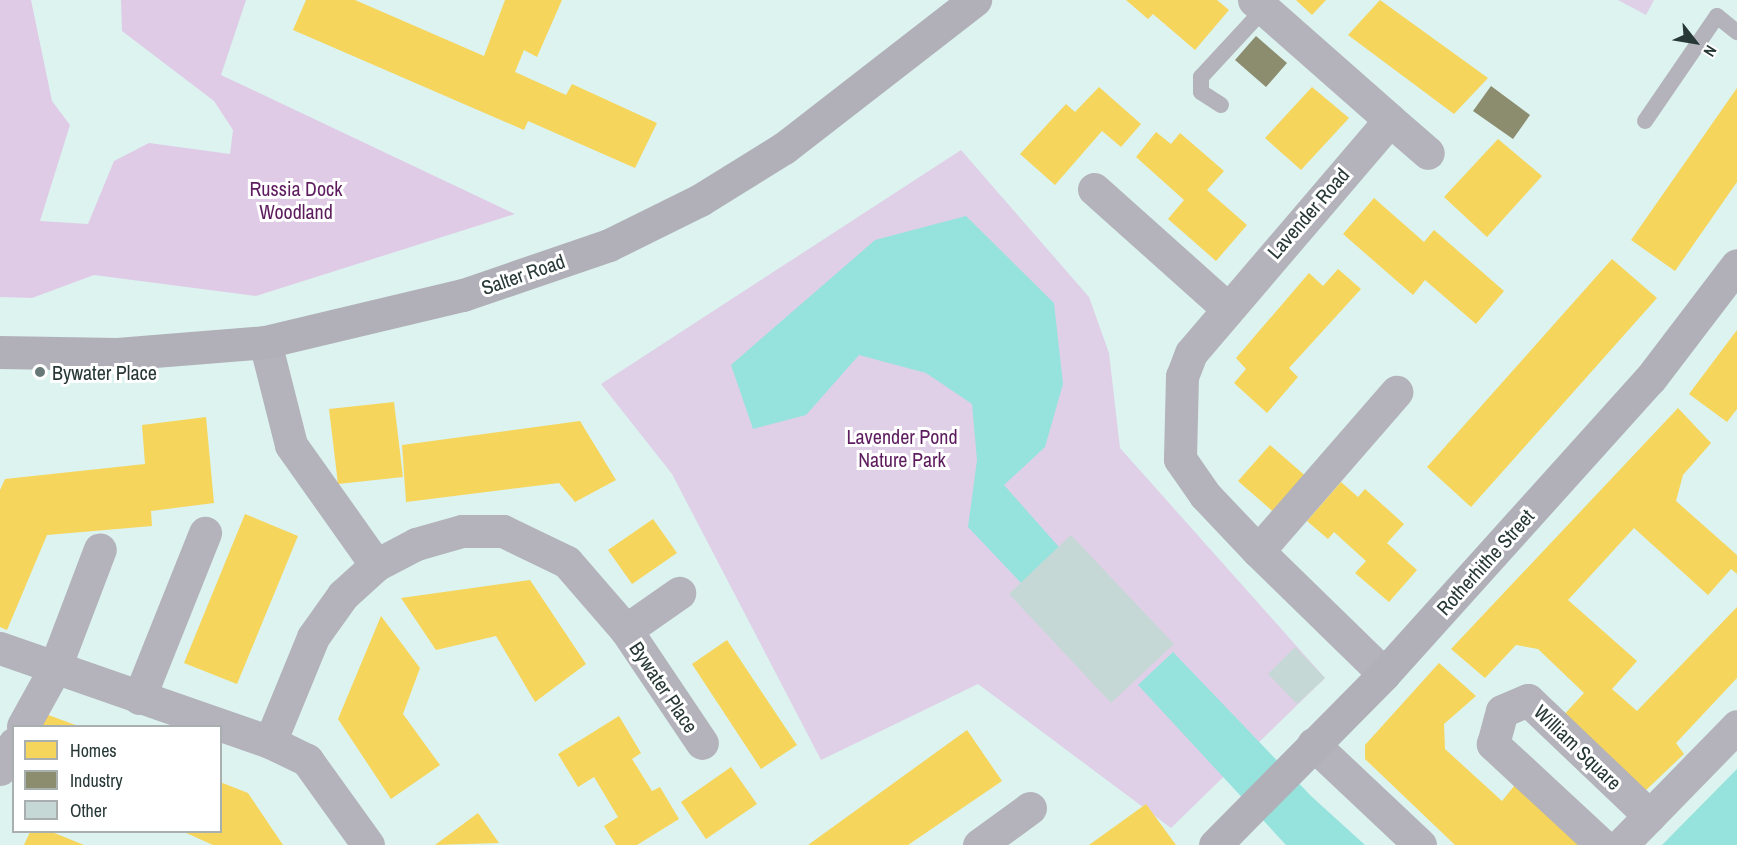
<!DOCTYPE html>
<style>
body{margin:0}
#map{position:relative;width:1737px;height:845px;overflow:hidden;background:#dcf3f0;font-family:"Archivo Narrow",sans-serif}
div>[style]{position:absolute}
.green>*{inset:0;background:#dfd0e7}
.forest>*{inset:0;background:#e0cbe7}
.water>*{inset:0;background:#95e3dc}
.homes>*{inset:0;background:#f6d55c}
.industry>*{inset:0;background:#8c8c6e}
.building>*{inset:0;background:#c6d8d6}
.lane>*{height:16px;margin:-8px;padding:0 8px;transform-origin:8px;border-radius:8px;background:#b4b2ba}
.street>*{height:33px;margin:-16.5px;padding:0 16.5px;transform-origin:16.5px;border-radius:16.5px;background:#b4b2ba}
.secondary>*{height:33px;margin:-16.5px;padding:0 16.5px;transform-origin:16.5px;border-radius:16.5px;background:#b1b0b9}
.dots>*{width:16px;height:16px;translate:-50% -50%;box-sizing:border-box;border:3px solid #fff;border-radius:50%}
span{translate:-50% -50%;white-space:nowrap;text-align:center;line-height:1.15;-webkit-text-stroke:6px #fff;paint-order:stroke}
.park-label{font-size:20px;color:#5d1c5d}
.street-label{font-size:20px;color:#273836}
.poi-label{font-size:20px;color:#273836}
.left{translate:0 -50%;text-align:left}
.legend{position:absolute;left:12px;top:725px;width:210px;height:108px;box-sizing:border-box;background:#fff;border:2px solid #a9afaf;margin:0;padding:8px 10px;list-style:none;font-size:18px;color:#273836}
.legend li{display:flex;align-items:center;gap:12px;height:30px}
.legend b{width:30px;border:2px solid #a9afaf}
.north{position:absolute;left:1665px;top:12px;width:60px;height:60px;-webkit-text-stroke:4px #fff;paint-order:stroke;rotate:121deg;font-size:16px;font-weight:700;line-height:24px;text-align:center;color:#273836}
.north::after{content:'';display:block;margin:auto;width:21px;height:27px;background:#273836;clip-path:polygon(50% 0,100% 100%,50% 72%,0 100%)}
</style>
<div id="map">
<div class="green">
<div style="clip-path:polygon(1618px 0,1654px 0,1646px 15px)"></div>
<div style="clip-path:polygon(961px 150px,1089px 297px,1109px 353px,1120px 448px,1325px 678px,1171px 828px,978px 684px,821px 760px,672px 474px,601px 384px)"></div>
</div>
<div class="forest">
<div style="clip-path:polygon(0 0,31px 0,52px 101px,70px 125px,40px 221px,88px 224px,114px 161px,149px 143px,230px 154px,233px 130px,214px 101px,122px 31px,121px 0,246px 0,221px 75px,515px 214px,256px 296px,94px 275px,32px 298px,0 297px)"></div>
</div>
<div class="water">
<div style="clip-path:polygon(966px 216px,1054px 303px,1063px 384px,1045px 447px,1004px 485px,1059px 547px,1021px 583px,968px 527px,977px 460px,972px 404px,926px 373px,859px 355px,806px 415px,753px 429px,731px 365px,875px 240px)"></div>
<div style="clip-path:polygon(1173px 652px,1311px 796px,1365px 845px,1286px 845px,1138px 685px)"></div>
<div style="clip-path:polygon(1737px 769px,1737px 845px,1662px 845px)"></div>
</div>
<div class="homes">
<div style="clip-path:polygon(306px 0,355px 0,484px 56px,505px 0,562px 0,537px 57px,524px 50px,515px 72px,566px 95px,572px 84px,657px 123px,635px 168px,528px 121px,524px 130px,293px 30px)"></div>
<div style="clip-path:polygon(1126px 0,1217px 0,1229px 10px,1195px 50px,1153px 14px,1148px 19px)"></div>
<div style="clip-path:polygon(1296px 0,1326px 0,1312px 15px)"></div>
<div style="clip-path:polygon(1380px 0,1488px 78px,1454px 114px,1348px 35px)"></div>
<div style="clip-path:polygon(1099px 87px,1141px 124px,1121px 147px,1102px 131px,1055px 185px,1020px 154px,1066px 104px,1075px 112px)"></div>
<div style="clip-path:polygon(1312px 87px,1349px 118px,1301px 170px,1265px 138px)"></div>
<div style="clip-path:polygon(1737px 88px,1737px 182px,1675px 271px,1631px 240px)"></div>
<div style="clip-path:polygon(1156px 132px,1171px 144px,1180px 133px,1224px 171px,1207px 190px,1247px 225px,1216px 261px,1168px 219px,1184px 200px,1136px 157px)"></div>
<div style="clip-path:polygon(1498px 139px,1542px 176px,1487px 237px,1444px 197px)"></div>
<div style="clip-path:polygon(1374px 198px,1424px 242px,1434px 230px,1504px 291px,1476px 324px,1425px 280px,1413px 295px,1343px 234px)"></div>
<div style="clip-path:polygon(1612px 259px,1657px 298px,1471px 507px,1427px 467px)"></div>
<div style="clip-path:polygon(1338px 269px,1361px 289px,1289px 368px,1298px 377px,1267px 413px,1234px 383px,1246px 369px,1236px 358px,1309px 273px,1323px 286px)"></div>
<div style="clip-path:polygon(1737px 330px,1737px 409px,1727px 422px,1689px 394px)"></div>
<div style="clip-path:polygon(394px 402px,403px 477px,338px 484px,329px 409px)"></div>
<div style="clip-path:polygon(1678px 408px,1711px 443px,1683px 475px,1676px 501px,1737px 555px,1737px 574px,1731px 569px,1708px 595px,1634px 528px,1568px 600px,1637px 661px,1612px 689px,1637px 711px,1737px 607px,1737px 678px,1676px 743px,1684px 754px,1645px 791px,1561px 718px,1584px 693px,1538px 649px,1516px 645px,1485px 678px,1451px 649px)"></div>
<div style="clip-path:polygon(206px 417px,214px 503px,151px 511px,152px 526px,47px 535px,7px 630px,0 627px,0 490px,5px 479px,145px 464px,142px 425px)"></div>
<div style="clip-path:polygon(580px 421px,616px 480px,575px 502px,559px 483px,406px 502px,402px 445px)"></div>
<div style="clip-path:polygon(1270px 445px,1309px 479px,1277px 515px,1238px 481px)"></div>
<div style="clip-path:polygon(1341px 482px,1358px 497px,1365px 489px,1404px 524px,1387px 543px,1417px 570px,1389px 602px,1355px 573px,1366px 561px,1334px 532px,1328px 539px,1307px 521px)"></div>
<div style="clip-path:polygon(245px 514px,298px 536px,237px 684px,184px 663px)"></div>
<div style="clip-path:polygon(653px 519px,677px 553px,632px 584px,608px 550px)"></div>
<div style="clip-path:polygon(530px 580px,586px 664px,535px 702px,496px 636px,436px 650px,401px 598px)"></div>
<div style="clip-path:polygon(381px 616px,420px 668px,403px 714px,440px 765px,391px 799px,338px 719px)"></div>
<div style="clip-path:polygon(727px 640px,797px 745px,761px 769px,692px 664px)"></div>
<div style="clip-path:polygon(1439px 663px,1476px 696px,1444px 724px,1445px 749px,1502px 801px,1519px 780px,1587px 845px,1455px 845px,1365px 759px,1365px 745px)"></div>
<div style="clip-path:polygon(43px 713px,78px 726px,37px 726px)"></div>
<div style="clip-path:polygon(619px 716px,641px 753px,632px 759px,652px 791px,660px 787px,679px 819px,637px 845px,616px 845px,604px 826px,618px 817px,594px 777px,578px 787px,558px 754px)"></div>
<div style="clip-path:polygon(967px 730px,1002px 781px,908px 845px,808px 845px)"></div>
<div style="clip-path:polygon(731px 767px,757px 804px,706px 839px,681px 802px)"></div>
<div style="clip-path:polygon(220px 782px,248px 793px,283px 845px,213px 845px,184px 832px,220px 832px)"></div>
<div style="clip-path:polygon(1146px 804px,1176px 845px,1089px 845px)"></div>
<div style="clip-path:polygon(478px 813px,499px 843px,435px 845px)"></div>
<div style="clip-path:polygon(30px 832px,52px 832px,84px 845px,24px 845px)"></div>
</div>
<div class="industry">
<div style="clip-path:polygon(1256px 36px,1287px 63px,1266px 87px,1235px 60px)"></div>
<div style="clip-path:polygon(1491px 86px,1530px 115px,1513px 139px,1473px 111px)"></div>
</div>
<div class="building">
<div style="clip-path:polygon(1071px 535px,1174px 644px,1111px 703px,1009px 594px)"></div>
<div style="clip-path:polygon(1295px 647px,1325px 678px,1297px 704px,1268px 674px)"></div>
</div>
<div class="lane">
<div style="left:1221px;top:105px;width:24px;rotate:-147deg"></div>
<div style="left:1201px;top:92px;width:15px;rotate:-90deg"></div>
<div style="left:1201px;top:77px;width:93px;rotate:-47.2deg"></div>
<div style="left:1645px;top:121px;width:127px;rotate:-55.6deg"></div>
<div style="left:1717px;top:16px;width:26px;rotate:39deg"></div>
</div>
<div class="street">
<div style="left:1254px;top:0;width:181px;rotate:41.4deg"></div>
<div style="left:1390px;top:120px;width:306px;rotate:130.5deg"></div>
<div style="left:1191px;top:353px;width:25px;rotate:111deg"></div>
<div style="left:1182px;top:376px;width:83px;rotate:91.4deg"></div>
<div style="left:1180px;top:459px;width:44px;rotate:55.2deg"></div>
<div style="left:1205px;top:495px;width:77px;rotate:46.6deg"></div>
<div style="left:1258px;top:551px;width:176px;rotate:44.3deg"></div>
<div style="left:1390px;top:120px;width:50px;rotate:41deg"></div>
<div style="left:1094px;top:189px;width:177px;rotate:41.8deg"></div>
<div style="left:265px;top:342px;width:106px;rotate:75.8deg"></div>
<div style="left:291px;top:445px;width:147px;rotate:54.7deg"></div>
<div style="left:1258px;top:551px;width:211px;rotate:-49deg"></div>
<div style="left:626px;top:630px;width:65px;rotate:-34.9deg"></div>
<div style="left:0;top:648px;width:286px;rotate:19.2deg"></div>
<div style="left:139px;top:698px;width:178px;rotate:-68.2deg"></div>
<div style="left:23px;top:726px;width:64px;rotate:-61deg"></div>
<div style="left:54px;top:670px;width:129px;rotate:-69.2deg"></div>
<div style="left:1313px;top:744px;width:147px;rotate:43.3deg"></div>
<div style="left:0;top:769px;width:29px;rotate:-61deg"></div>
<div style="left:368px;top:845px;width:105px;rotate:-125.7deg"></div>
<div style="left:307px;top:760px;width:41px;rotate:-154.1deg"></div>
<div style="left:270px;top:742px;width:113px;rotate:-67.7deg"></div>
<div style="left:313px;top:637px;width:52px;rotate:-54.5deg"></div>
<div style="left:343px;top:595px;width:45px;rotate:-42.3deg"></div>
<div style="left:376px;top:565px;width:45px;rotate:-27.7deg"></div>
<div style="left:416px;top:544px;width:48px;rotate:-15.8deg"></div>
<div style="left:462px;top:531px;width:41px"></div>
<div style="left:503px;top:531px;width:71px;rotate:25.8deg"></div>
<div style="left:567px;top:562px;width:90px;rotate:49.1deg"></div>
<div style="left:626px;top:630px;width:136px;rotate:56.1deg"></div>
<div style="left:979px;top:845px;width:63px;rotate:-36deg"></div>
<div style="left:1602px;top:845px;width:149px;rotate:-137.2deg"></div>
<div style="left:1493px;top:744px;width:34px;rotate:-75deg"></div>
<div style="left:1502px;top:711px;width:28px;rotate:-23deg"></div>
<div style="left:1528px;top:700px;width:168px;rotate:43.6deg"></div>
<div style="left:1621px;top:845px;width:166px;rotate:-45.7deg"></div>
</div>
<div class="secondary">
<div style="left:0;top:352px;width:117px;rotate:1deg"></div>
<div style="left:117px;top:354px;width:148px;rotate:-4.6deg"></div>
<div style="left:265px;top:342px;width:204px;rotate:-13.4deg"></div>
<div style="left:463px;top:295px;width:154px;rotate:-18.9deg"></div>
<div style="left:609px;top:245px;width:102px;rotate:-26.3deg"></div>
<div style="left:700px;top:200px;width:99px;rotate:-31.8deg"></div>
<div style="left:784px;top:148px;width:242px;rotate:-37.8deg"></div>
<div style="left:1215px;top:845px;width:240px;rotate:-45.3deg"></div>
<div style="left:1384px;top:674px;width:397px;rotate:-48deg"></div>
<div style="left:1650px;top:379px;width:143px;rotate:-52.7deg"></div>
</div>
<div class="dots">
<div style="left:40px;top:372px;background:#667977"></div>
</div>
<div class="park-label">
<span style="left:296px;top:200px">Russia Dock<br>Woodland</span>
<span style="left:902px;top:448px">Lavender Pond<br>Nature Park</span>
</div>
<div class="street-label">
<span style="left:1308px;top:213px;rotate:-49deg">Lavender Road</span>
<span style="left:523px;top:274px;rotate:-19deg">Salter Road</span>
<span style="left:1485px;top:562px;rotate:-48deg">Rotherhithe Street</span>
<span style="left:664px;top:687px;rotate:56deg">Bywater Place</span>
<span style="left:1578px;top:747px;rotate:44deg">William Square</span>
</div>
<div class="poi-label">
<span class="left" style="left:52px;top:372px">Bywater Place</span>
</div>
<ul class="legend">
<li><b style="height:16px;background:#f6d55c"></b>Homes</li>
<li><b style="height:16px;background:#8c8c6e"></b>Industry</li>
<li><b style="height:16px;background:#c6d8d6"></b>Other</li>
</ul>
<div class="north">N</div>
</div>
